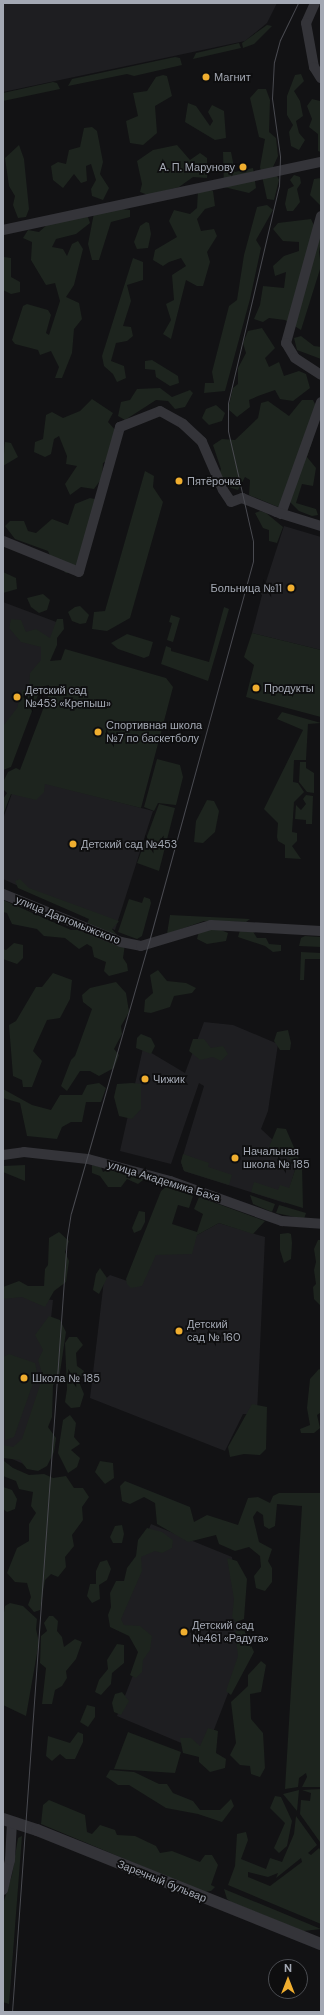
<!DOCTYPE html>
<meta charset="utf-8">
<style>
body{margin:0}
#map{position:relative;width:324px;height:2015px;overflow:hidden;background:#121214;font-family:"DM Sans",sans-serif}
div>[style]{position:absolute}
.built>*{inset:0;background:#1e1e21}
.green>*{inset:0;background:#1d241e}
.minor>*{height:10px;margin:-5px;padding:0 5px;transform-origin:5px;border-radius:5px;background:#343439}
.tertiary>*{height:12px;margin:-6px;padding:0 6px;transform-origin:6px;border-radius:6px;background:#343439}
.tram>*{height:1px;margin:-0.5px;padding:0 0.5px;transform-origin:0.5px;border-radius:0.5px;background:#494a50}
.dots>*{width:11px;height:11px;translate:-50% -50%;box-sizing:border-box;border:2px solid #0e0e0f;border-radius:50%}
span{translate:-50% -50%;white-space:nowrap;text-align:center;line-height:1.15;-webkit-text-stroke:3.5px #0e0e0f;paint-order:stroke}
.poi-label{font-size:11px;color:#a4a9b4}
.left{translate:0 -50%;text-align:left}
.right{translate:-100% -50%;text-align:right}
.street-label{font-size:11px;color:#a4a9b4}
.frame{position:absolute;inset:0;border:4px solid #a4a9b4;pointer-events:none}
.north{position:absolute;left:268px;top:1959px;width:40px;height:40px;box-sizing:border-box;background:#0e0e0f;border:1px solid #4a4c51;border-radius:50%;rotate:0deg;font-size:11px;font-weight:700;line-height:16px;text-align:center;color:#a4a9b4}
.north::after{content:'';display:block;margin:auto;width:14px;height:18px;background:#f0ae2f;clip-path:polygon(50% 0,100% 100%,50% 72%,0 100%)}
</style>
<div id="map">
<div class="built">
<div style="clip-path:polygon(3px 3px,277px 3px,267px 23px,245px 41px,3px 92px)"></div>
<div style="clip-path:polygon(284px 526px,321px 537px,321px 650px,252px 633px,262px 595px,258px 591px,264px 588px)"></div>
<div style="clip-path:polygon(3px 602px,59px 623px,3px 770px)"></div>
<div style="clip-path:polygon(18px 776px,153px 811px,115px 930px,3px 879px,3px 819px)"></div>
<div style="clip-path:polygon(204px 1022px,233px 1025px,278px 1044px,268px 1111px,261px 1129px,287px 1153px,295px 1170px,285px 1203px,184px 1171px,181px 1162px,204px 1086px,199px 1083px,171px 1164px,120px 1151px,143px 1048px,185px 1073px)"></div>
<div style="clip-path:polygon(219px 1223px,265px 1237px,257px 1414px,243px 1414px,225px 1451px,90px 1398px,104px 1280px,110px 1275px,139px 1285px,158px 1235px,197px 1235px)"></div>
<div style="clip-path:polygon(3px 1294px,53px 1300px,35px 1469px,3px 1455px)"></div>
<div style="clip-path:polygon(151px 1524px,232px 1557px,242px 1657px,205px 1753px,117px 1716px,146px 1642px,111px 1622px)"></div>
</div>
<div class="green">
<div style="clip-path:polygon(267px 25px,272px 26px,254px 44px,243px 48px,242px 43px)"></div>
<div style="clip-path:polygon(239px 43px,241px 48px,193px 59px,196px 53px)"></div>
<div style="clip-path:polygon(175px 57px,180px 58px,182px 65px,134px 76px,127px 74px,68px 86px,72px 79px)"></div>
<div style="clip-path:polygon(301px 74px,304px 81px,294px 91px,300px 101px,303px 116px,296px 121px,299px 133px,305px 140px,299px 150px,291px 146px,289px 132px,293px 125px,287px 115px,287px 96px,295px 75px)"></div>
<div style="clip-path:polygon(163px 75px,167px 76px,172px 96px,155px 106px,157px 133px,143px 145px,130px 143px,126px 121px,138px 116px,133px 93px,147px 91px,156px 77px)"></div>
<div style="clip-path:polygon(53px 82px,57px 83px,60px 89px,3px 101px,3px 93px)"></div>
<div style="clip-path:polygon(258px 89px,266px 89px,270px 100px,269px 132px,276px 138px,278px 156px,273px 167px,279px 180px,274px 200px,267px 199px,260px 167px,265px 139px,259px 137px,250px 98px)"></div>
<div style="clip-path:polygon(312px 99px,320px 101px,321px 152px,318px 151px,318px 134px,309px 127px,312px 119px,307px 106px)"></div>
<div style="clip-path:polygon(188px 103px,196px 106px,210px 126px,213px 121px,208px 112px,212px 105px,224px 111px,226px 138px,215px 140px,185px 122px)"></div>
<div style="clip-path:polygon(92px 127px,97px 131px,103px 162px,100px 174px,109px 188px,103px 200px,92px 196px,91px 189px,96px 180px,91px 164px,86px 166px,87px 181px,81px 183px,74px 174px,63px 188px,53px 180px,51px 166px,58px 162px,66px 164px,69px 150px,80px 147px,84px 128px)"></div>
<div style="clip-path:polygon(19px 145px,24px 159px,29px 209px,26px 217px,18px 218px,13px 205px,15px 196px,9px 186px,5px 158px)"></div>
<div style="clip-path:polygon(177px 145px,190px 160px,200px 153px,207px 158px,207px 178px,193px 177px,179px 187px,148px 195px,140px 192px,142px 184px,137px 161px,153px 150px)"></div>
<div style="clip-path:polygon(223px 152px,231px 152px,235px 172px,253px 168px,256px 188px,249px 193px,224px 187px)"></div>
<div style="clip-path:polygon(294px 175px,300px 177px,301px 183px,297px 189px,300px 202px,293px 211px,287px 211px,285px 204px,288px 189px,294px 186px,290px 180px)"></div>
<div style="clip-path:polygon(321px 178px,321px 206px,310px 195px,314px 179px)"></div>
<div style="clip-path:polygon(205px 188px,213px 191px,215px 206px,205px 209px,197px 219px,201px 231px,214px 229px,217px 236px,207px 252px,210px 262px,203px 286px,197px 286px,186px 280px,171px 339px,163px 334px,171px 320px,166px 304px,174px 300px,172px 275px,186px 266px,181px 258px,169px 262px,163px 266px,153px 260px,155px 250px,177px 237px,169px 221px,174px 210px,190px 214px,197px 208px,198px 191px)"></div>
<div style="clip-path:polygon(267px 205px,273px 210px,256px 240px,261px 248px,250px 299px,225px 391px,204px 393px,205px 383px,214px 383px,212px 372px,229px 306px,237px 300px,244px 255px,257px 207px)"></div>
<div style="clip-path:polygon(114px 208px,130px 210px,130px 217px,111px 222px,99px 260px,92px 260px,88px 244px,94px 213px)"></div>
<div style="clip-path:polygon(87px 214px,90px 223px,76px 234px,56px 239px,52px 247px,63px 249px,67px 256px,72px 244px,78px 241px,83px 249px,74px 285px,66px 297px,79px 303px,82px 319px,74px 329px,72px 353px,62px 378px,55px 378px,59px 367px,51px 351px,40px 355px,38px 350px,15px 344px,12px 340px,23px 306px,27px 304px,48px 310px,51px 315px,46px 333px,49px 335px,60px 301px,55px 283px,46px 285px,31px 260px,32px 242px,23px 238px,28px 230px,39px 232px,48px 224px)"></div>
<div style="clip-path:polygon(311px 219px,321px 241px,319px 252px,321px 266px,301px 330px,285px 320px,269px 318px,263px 322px,254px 319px,260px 305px,263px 286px,284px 288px,286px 272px,275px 276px,273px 266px,284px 256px,299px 251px,299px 242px,283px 241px,273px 229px,278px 223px)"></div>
<div style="clip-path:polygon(146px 222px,149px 223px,151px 234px,148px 248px,137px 249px,134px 242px,140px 226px)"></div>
<div style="clip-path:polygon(4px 257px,11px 258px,11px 277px,20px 282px,20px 292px,11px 294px,3px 290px)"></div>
<div style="clip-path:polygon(133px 258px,143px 262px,143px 280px,127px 285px,131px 301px,123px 326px,131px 327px,133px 336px,127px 341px,116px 343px,111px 361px,124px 366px,126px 378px,117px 382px,113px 374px,104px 366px,102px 356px)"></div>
<div style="clip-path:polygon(262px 328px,275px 348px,265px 358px,269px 367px,279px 362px,284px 376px,299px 371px,306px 374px,310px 388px,293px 401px,280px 399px,275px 390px,258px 396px,249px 400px,250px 407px,237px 417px,228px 409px,233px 388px,238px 384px,238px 368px,246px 353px,243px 343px,248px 331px)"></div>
<div style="clip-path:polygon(301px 336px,314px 346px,321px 347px,321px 359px,297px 350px,294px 338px)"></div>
<div style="clip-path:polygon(152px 360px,178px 376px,179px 383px,170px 386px,156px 377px,155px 370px,145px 369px,145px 361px)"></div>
<div style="clip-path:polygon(160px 388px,172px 397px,190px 390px,193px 393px,185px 407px,175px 409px,168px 401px,156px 400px,125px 420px,118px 416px,121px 402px,130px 400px,137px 389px)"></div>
<div style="clip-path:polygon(92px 399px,113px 413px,108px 422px,118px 433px,119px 448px,113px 457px,103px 463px,102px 478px,94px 489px,81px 487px,70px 495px,65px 484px,77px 466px,66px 464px,67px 456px,59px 436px,54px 439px,51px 454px,45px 457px,34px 452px,35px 442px,43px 439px,46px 415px,52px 412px,63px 418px,80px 411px)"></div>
<div style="clip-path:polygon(302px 400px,313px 400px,318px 410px,309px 425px,313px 439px,307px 457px,316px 468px,313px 486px,302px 484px,296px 503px,316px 509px,318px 515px,312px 516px,299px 511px,288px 500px,278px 507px,249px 495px,250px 480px,245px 477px,238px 490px,223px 485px,217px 479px,221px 469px,213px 445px,222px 439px,235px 440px,258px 418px,261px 403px,268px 401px,289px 416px)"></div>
<div style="clip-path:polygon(216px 405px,225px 413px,222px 421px,209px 425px,202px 418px,206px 409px)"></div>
<div style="clip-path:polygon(5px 442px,11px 443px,18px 457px,3px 466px)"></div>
<div style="clip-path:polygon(145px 471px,154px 476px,153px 487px,163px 502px,130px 618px,107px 631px,92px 629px,94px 612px,105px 611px)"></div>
<div style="clip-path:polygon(90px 498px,104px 501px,83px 569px,66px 573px,52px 560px,48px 551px,15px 539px,5px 526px,10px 521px,24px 521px,28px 531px,36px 533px,52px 519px,68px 525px,75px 504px)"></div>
<div style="clip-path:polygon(260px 511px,266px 513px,283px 527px,277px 543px,269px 541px,269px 530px,263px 528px,255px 513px)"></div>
<div style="clip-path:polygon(3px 572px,16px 578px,17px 589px,3px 593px)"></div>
<div style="clip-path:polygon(43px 594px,50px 600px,47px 610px,39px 613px,31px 607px,27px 598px)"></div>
<div style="clip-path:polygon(80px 606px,89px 615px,86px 623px,80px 624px,72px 621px,68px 612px,75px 607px)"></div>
<div style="clip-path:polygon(224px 607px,229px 609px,208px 681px,161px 664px,166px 646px,171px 648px,171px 651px,209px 662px)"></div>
<div style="clip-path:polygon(171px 615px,180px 618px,173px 642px,167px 640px,172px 623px,169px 622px)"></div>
<div style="clip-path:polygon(11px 619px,21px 620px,26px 632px,36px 629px,50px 638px,57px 619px,63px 619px,64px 629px,57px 638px,57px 645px,50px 661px,61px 660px,65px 649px,166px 678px,173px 687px,141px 808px,45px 784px,44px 792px,36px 800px,11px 794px,3px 815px,3px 799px,7px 793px,3px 789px,3px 782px,8px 772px,16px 768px,20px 770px,48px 696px,49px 685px,41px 687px,11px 767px,3px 770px,3px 726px,17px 708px,22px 690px,29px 689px,30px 673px,41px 660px,41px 647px,21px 642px,9px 628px)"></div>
<div style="clip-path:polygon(252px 633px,321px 650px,321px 717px,246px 697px,254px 665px,244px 657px)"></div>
<div style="clip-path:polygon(127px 634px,153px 642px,149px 656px,144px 658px,118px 649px,111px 643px)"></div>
<div style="clip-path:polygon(282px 712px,321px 723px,308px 724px,306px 760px,294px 760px,293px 782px,298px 783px,304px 792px,294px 802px,292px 832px,297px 833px,297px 841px,292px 846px,301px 859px,285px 858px,285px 845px,278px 841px,277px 837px,278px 823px,264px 809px,303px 730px,277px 719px)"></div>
<div style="clip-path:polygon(157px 759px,180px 765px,183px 777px,176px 805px,158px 803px,154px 811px,144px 807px)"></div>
<div style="clip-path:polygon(300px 762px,306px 762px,306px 768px,314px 773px,314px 793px,307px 792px,299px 782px)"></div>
<div style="clip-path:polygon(306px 795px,313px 796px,312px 824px,306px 824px,306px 820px,295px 819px,296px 805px,301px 810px,306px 804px,303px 799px)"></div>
<div style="clip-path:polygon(207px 800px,214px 801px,219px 811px,215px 832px,203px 843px,194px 842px,196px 821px)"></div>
<div style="clip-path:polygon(159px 804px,175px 808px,159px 871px,137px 863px)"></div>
<div style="clip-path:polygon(20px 879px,29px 888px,119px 921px,112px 929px,125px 944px,123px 958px,127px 964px,128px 971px,109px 976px,104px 971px,106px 962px,94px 957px,92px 947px,87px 944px,79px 949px,65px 938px,44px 936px,37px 929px,12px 924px,7px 913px,3px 912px,3px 900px,71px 930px,84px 930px,89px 919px,18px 888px,15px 881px)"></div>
<div style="clip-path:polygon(144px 897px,150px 899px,151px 903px,142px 936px,137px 939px,118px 932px,129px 899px,142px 903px)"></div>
<div style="clip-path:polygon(170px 915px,250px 919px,246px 922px,204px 921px,167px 934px)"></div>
<div style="clip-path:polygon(214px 927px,228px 933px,226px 941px,207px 944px,197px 939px,199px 931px)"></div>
<div style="clip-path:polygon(240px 930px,252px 930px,257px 938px,266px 938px,269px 944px,281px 945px,281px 951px,273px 952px,265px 946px,238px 937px)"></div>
<div style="clip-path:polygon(305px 936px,321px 937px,321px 947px,299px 946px,301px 938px)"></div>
<div style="clip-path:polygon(14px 943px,23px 945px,23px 958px,17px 964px,3px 959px,3px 949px,6px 950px)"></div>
<div style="clip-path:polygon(301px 952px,321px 953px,321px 959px,305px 959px,304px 980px,300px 980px)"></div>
<div style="clip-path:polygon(158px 970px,167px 981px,186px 983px,196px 988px,192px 993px,174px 996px,170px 1007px,151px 1013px,144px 1012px,145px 1000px,153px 993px,150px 975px)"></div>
<div style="clip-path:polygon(53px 973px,72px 980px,70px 999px,60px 1018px,47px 1020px,33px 1051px,42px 1061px,32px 1087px,23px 1087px,22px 1080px,13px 1076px,9px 1025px,16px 1021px,36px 987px,42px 987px)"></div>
<div style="clip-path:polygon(116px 982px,126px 993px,129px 1012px,121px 1026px,122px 1034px,114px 1049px,119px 1055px,114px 1068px,99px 1076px,90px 1071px,80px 1071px,67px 1091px,61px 1086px,71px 1060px,75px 1056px,92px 1009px,83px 1002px,82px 995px,90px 988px)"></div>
<div style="clip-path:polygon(288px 1030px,291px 1043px,290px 1050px,280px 1050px,274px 1041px,277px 1032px)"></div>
<div style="clip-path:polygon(141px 1034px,151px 1038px,155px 1046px,151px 1054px,136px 1048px,137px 1038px)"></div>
<div style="clip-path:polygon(193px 1039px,204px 1039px,211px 1048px,223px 1046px,228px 1054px,221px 1061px,213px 1057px,200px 1060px,189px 1051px)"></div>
<div style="clip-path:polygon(99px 1083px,106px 1088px,101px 1102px,86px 1102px,82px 1122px,71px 1122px,62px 1127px,57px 1139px,27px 1136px,20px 1103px,3px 1098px,3px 1089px,32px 1105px,51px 1110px,60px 1095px,82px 1095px,87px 1085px)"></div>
<div style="clip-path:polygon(132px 1083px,141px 1084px,141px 1109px,132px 1119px,119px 1116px,114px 1097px,117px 1084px)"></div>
<div style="clip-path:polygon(277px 1128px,286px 1129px,302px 1166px,303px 1208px,251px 1192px,254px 1182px,278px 1190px,280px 1185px,289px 1188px,295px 1170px,287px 1153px,276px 1154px,269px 1147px)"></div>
<div style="clip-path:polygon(183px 1154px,209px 1163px,208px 1167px,232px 1175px,229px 1185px,184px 1171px,181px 1162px)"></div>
<div style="clip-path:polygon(25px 1165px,25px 1181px,3px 1172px,3px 1166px)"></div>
<div style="clip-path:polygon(92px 1165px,101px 1167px,103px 1172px,112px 1168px,136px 1174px,143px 1180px,138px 1184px,127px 1179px,121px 1187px,108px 1187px,100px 1176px,92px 1173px)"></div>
<div style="clip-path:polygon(166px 1187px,193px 1196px,189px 1208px,178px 1205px,172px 1224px,197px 1232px,203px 1214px,194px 1209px,199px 1197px,265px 1221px,253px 1234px,219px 1223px,197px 1235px,192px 1254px,156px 1255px,142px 1286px,131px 1288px,127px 1284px,126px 1279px,161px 1191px)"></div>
<div style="clip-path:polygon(250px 1195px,275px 1204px,272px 1212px,253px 1204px)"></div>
<div style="clip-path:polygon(279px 1205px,306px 1213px,304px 1219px,276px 1213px)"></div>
<div style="clip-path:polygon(139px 1211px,145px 1212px,145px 1222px,141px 1230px,134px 1233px,132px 1228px)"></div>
<div style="clip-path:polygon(59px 1232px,69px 1241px,65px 1252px,69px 1261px,66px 1282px,54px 1291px,45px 1307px,22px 1297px,3px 1299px,3px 1287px,19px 1281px,28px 1286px,44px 1286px,45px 1269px,48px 1265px,49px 1238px)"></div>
<div style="clip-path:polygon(288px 1233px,291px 1234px,292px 1243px,291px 1259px,284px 1263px,280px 1250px,280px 1234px)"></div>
<div style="clip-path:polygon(318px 1240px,321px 1240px,320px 1305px,314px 1299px,313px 1287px,316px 1284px,314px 1270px,316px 1262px,314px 1249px)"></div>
<div style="clip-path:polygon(100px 1268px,107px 1278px,99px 1294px,93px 1290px,96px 1274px)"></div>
<div style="clip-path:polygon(49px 1316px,60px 1320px,66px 1332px,59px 1379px,53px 1385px,52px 1417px,48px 1427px,56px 1438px,54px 1452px,47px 1466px,38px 1471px,27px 1469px,20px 1460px,3px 1458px,3px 1445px,13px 1447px,22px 1439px,43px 1376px,38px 1360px,43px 1350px,35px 1335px)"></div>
<div style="clip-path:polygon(69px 1337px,77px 1337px,83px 1345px,76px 1353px,77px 1366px,84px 1371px,79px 1382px,84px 1394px,80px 1407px,71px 1408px,65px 1402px,67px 1389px,65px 1343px)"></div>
<div style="clip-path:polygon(9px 1354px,35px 1363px,37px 1372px,14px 1437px,5px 1440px,3px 1357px)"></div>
<div style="clip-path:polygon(319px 1369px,321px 1370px,321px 1421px,320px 1413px,317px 1415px,320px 1428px,314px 1433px,301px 1433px,300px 1429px,310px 1425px,307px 1408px,310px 1379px)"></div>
<div style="clip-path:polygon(252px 1404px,267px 1407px,266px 1449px,260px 1455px,244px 1454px,230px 1457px,228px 1447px)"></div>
<div style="clip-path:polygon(70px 1415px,76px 1423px,74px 1437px,80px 1444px,71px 1450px,80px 1458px,77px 1467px,68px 1473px,58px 1453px,63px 1420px)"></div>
<div style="clip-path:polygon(4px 1461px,13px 1468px,29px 1475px,44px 1474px,53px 1478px,66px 1476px,74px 1488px,83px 1488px,89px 1497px,82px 1507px,83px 1520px,72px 1535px,74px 1546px,65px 1557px,66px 1567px,58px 1577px,51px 1574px,45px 1580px,40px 1610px,34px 1612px,28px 1605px,31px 1597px,27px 1583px,15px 1582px,7px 1573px,17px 1548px,29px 1541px,29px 1524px,36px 1513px,31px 1506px,33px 1492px,19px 1489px,16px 1481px,3px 1476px)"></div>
<div style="clip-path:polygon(100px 1461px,113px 1463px,114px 1478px,105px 1484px,95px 1472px)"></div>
<div style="clip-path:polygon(125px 1481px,190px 1507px,194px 1522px,207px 1515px,238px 1525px,248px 1498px,258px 1497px,270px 1503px,273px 1496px,279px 1493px,321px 1493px,320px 1787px,302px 1787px,307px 1777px,306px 1773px,299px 1778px,298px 1787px,285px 1789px,302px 1506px,277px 1504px,275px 1526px,269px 1529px,264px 1526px,263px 1515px,257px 1511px,253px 1517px,259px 1542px,272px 1549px,268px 1561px,272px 1568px,272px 1582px,265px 1591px,256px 1588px,254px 1576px,261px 1567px,260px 1556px,249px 1547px,235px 1551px,219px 1544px,216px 1535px,188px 1542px,157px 1524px,155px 1503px,144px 1497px,130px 1504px,122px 1501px,120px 1486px)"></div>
<div style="clip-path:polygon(3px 1487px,12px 1490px,17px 1499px,15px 1509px,7px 1512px,3px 1509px)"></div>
<div style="clip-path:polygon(122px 1525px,124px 1534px,122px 1543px,113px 1543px,110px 1537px,115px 1526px)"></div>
<div style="clip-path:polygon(147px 1528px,162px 1532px,173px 1540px,172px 1548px,162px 1553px,155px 1551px,141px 1557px,142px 1571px,121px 1619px,124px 1625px,140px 1626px,152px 1636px,150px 1650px,143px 1660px,142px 1672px,136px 1678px,130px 1675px,138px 1652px,129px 1636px,110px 1627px,108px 1615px,111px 1607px,110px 1593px,116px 1581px,124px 1581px,127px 1568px,136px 1556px,138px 1540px)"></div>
<div style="clip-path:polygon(227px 1558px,237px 1561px,247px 1579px,244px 1619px,236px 1622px,232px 1617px,234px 1599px)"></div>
<div style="clip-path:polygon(107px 1560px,111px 1569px,107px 1580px,99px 1585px,100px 1599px,92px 1603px,87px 1596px,90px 1584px,96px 1584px,96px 1571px,100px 1562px)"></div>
<div style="clip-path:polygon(10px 1603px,23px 1606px,37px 1619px,36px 1629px,39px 1642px,26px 1716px,3px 1705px,3px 1619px,5px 1606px)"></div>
<div style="clip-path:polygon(49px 1616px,53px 1616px,58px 1621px,57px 1631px,62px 1637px,64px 1647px,75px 1639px,82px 1642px,76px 1659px,66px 1671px,67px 1678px,62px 1686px,55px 1690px,52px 1704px,42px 1704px,46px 1668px,40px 1663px,41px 1636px,47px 1631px,44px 1623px)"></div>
<div style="clip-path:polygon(244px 1630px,254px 1652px,231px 1695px,226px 1691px,238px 1656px,235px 1631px)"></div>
<div style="clip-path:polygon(117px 1644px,124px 1645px,124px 1663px,112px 1673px,111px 1684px,101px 1695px,95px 1692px,99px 1680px,108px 1669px,107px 1660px)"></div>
<div style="clip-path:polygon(261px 1661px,266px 1665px,261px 1692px,250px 1694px,251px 1719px,263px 1733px,265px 1768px,260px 1777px,251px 1774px,250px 1766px,240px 1765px,230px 1755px,236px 1743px,231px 1702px,248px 1686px,248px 1675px)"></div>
<div style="clip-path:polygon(122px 1692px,129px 1701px,121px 1715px,114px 1712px,112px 1703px,115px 1694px)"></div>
<div style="clip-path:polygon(87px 1705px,95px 1707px,95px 1717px,88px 1727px,80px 1722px)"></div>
<div style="clip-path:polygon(208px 1728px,218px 1731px,216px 1753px,226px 1759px,225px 1768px,210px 1772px,199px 1762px,199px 1757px,183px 1753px,180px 1738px,191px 1738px,200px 1746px)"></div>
<div style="clip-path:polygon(78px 1732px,83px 1734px,83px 1742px,75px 1759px,66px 1759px,60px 1754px,52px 1761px,46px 1756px,48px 1736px,70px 1743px)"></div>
<div style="clip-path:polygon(128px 1732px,181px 1752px,175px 1773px,114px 1769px)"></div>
<div style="clip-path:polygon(110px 1770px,134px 1772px,159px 1784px,167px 1784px,173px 1793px,193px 1801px,200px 1810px,220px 1810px,231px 1799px,234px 1806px,222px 1822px,198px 1814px,166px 1808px,129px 1785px,118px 1785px,108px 1778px,106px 1777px)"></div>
<div style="clip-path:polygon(321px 1789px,321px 1841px,320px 1842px,300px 1814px,301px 1800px,310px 1801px,311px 1793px,302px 1790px)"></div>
<div style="clip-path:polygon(299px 1790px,297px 1811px,283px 1794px)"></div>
<div style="clip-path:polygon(275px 1796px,281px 1797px,292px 1821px,287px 1846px,279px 1853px,274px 1848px,285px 1823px,270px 1808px)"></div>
<div style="clip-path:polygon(49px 1800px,85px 1815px,87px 1832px,92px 1834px,100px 1825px,115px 1830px,117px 1835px,135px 1836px,156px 1846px,160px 1853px,172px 1851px,200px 1862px,205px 1855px,212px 1855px,218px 1865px,211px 1885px,215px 1887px,211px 1891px,204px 1892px,41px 1824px,43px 1805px)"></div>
<div style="clip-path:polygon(evenodd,296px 1816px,317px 1845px,308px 1853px,311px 1855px,319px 1848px,321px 1851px,321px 1924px,228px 1885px,235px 1866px,237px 1834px,246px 1832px,248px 1840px,241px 1859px,266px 1869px,270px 1858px,282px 1862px,294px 1834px,296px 1816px,301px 1858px,302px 1862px,270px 1886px,248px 1877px,248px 1872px,268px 1877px,278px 1873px,276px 1878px,301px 1858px)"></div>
<div style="clip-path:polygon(22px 1836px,9px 2004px,3px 2002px,3px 1904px,12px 1875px,18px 1838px)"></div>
<div style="clip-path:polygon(224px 1889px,321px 1929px,303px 1931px,231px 1902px,227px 1899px)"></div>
</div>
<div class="minor">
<div style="left:315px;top:3px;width:22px;rotate:114deg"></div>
<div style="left:306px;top:23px;width:45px;rotate:79.7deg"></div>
<div style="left:314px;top:67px;width:13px;rotate:58deg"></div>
<div style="left:321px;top:216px;width:132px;rotate:105.4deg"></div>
<div style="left:286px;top:343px;width:17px;rotate:59deg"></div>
<div style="left:295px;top:358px;width:31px;rotate:33deg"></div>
<div style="left:3px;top:230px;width:325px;rotate:-12.1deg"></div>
<div style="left:281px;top:514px;width:119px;rotate:-70.3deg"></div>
<div style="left:3px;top:541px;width:82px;rotate:22.2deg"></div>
<div style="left:79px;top:572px;width:151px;rotate:-74.2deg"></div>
<div style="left:120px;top:427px;width:43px;rotate:-21.8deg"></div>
<div style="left:160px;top:411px;width:26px;rotate:29deg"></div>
<div style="left:183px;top:424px;width:26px;rotate:43deg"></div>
<div style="left:202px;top:442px;width:52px;rotate:66.4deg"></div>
<div style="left:223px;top:490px;width:14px;rotate:56deg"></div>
<div style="left:231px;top:502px;width:12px;rotate:-20deg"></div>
<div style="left:242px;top:498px;width:37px;rotate:22deg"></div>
<div style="left:276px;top:512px;width:47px;rotate:17.3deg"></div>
<div style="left:3px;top:894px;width:127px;rotate:22.1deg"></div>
<div style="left:121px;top:942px;width:20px;rotate:11deg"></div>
<div style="left:141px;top:946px;width:73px;rotate:-16.7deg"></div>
<div style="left:211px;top:925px;width:110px;rotate:3.1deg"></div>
<div style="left:3px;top:1155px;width:21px;rotate:-8deg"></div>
<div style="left:24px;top:1152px;width:64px;rotate:6.2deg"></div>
<div style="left:88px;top:1159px;width:85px;rotate:15deg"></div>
<div style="left:170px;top:1181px;width:119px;rotate:19.7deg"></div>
<div style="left:282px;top:1221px;width:39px;rotate:4deg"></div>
<div style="left:3px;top:1890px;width:31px;rotate:-77deg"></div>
<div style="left:10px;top:1860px;width:38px;rotate:-87deg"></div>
</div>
<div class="tertiary">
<div style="left:3px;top:1819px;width:36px;rotate:18deg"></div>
<div style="left:37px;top:1830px;width:306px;rotate:21.9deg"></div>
</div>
<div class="tram">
<div style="left:12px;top:2012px;width:777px;rotate:-85.94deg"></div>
<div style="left:67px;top:1237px;width:24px;rotate:-81deg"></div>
<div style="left:71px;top:1213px;width:279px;rotate:-74deg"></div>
<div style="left:148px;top:945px;width:398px;rotate:-74.7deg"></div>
<div style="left:253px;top:561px;width:20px;rotate:-90deg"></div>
<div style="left:253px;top:541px;width:113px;rotate:-102.8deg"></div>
<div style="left:228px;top:431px;width:28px;rotate:-90deg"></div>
<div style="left:228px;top:403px;width:223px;rotate:-76.8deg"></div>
<div style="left:279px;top:186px;width:30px;rotate:-88deg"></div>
<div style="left:280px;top:156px;width:59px;rotate:-97.9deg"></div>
<div style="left:272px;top:98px;width:36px;rotate:-87deg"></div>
<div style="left:274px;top:62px;width:23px;rotate:-75deg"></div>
<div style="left:280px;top:40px;width:41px;rotate:-64.1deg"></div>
</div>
<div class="dots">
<div style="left:206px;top:77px;background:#f0ae2f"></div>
<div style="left:243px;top:167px;background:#f0ae2f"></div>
<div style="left:179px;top:481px;background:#f0ae2f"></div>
<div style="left:291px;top:588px;background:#f0ae2f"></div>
<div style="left:256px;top:688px;background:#f0ae2f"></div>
<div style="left:17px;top:697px;background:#f0ae2f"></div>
<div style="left:98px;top:732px;background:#f0ae2f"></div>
<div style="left:73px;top:844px;background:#f0ae2f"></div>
<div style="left:145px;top:1079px;background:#f0ae2f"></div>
<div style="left:235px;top:1158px;background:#f0ae2f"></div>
<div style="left:179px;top:1331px;background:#f0ae2f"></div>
<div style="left:24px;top:1378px;background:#f0ae2f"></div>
<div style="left:184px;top:1632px;background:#f0ae2f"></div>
</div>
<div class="poi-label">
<span class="left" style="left:214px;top:77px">Магнит</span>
<span class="right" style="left:235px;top:167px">А. П. Марунову</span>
<span class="left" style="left:187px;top:481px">Пятёрочка</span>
<span class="right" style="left:282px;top:588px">Больница №11</span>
<span class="left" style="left:264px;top:688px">Продукты</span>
<span class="left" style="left:25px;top:697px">Детский сад<br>№453 «Крепыш»</span>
<span class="left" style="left:106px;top:732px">Спортивная школа<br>№7 по баскетболу</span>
<span class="left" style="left:81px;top:844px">Детский сад №453</span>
<span class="left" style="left:153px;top:1079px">Чижик</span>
<span class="left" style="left:243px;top:1158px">Начальная<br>школа № 185</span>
<span class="left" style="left:187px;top:1331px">Детский<br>сад № 160</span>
<span class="left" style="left:32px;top:1378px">Школа № 185</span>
<span class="left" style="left:192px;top:1632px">Детский сад<br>№461 «Радуга»</span>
</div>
<div class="street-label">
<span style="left:68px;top:920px;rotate:22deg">улица Даргомыжского</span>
<span style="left:164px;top:1181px;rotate:17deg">улица Академика Баха</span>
<span style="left:162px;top:1881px;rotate:22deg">Заречный бульвар</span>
</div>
<div class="frame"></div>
<div class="north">N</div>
</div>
